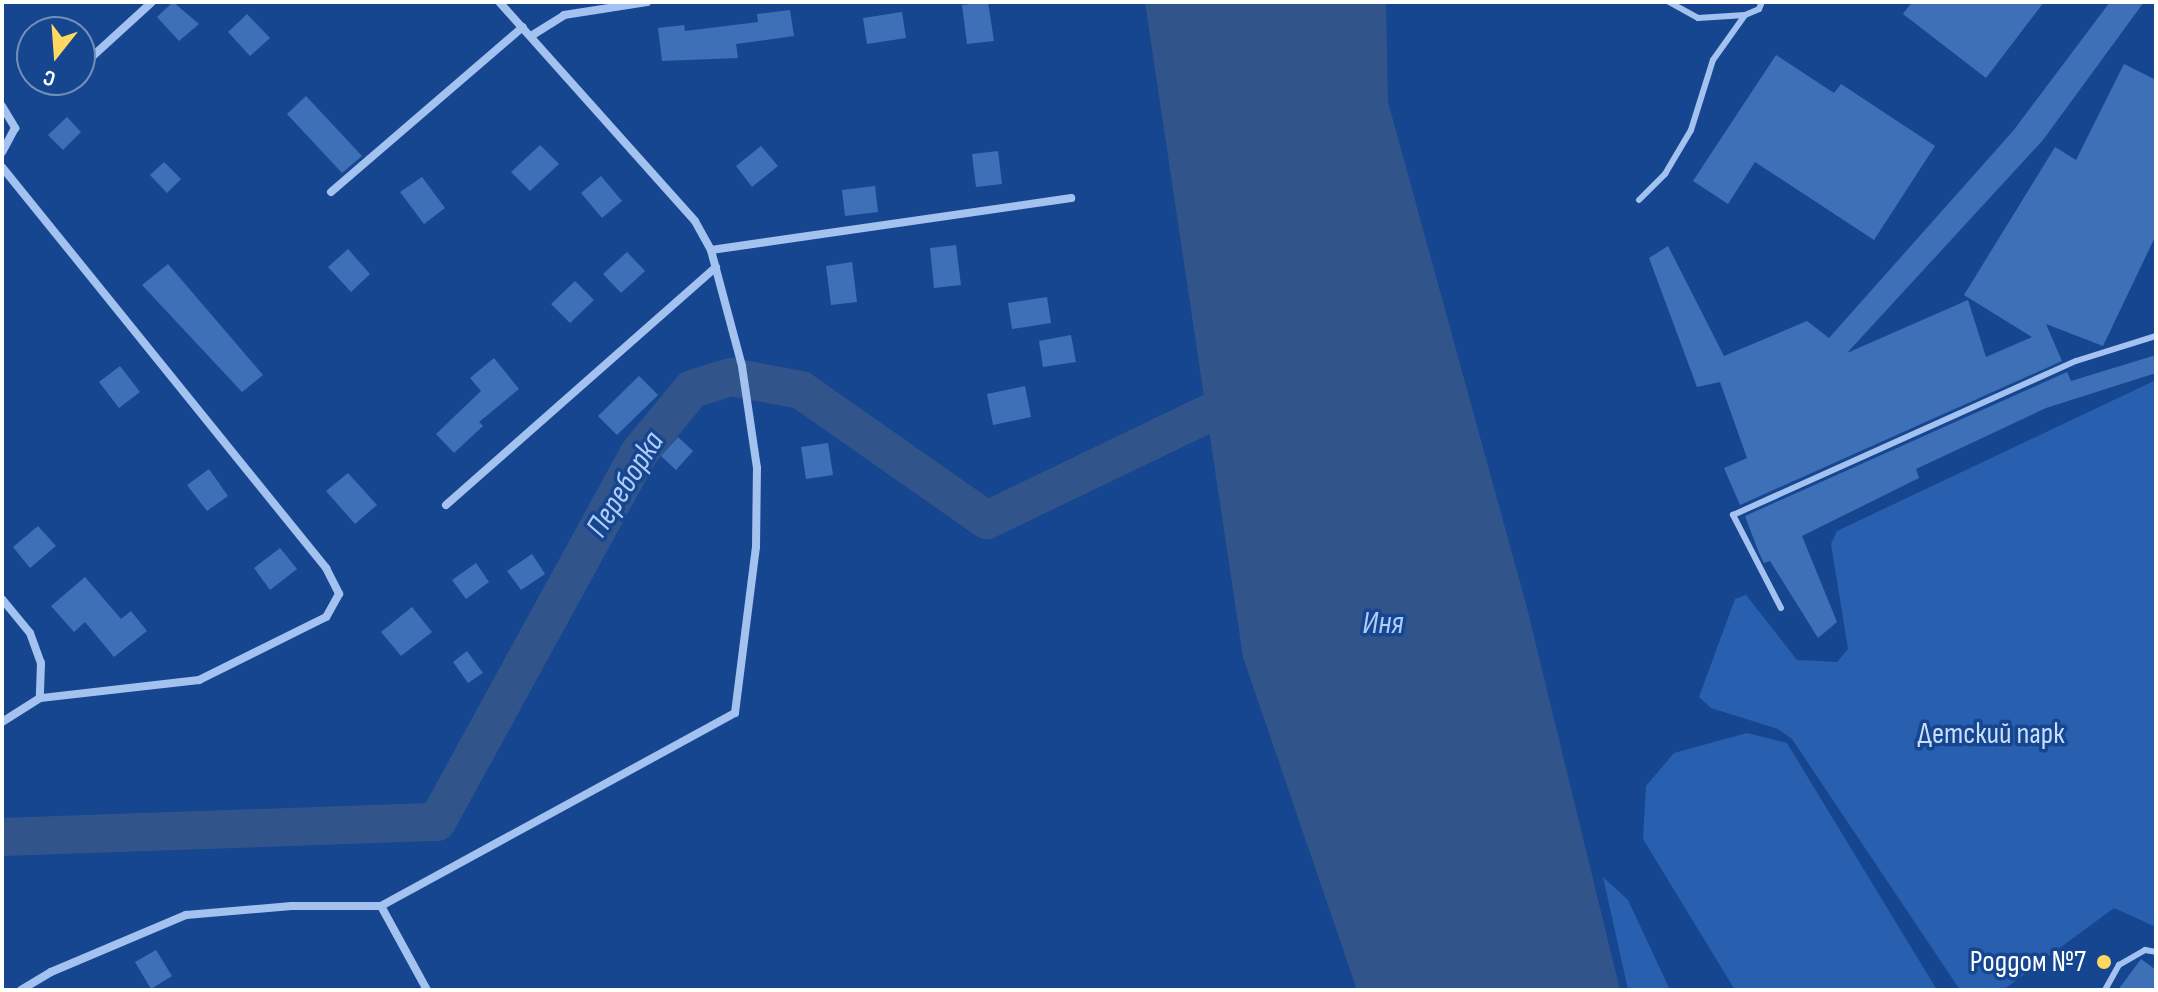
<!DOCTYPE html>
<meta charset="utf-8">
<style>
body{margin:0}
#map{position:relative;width:2158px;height:992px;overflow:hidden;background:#164690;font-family:"Sofia Sans Condensed",sans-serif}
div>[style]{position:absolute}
.green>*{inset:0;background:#285fae}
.water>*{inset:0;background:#31558b}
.river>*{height:38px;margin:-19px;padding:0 19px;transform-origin:19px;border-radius:19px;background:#31558b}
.building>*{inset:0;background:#3e70b8}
.service>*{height:6px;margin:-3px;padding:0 3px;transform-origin:3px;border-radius:3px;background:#a3c2f0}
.minor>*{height:8px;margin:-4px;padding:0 4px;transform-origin:4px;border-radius:4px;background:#a3c2f0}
.dots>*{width:22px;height:22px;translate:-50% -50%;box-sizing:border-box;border:4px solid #164690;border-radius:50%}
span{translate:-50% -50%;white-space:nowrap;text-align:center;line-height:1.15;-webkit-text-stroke:7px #164690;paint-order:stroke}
.park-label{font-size:30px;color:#c9defb}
.poi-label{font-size:30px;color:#fff}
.right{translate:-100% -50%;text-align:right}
.water-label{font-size:32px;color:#aecdf7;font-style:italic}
.frame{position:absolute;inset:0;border:4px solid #fff;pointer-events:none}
.north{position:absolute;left:16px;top:16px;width:80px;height:80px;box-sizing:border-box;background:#164690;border:2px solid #7390bc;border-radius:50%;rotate:197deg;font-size:22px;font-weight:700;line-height:32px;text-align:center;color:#fff}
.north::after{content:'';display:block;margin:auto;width:28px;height:36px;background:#ffd862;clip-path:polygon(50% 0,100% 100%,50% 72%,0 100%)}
</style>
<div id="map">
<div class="green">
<div style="clip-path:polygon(2156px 380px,2156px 927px,2114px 908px,2003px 990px,1960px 990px,1792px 739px,1778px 729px,1711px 708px,1699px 697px,1735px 599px,1746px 595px,1797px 660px,1837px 662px,1848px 649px,1831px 544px,1837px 531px)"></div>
<div style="clip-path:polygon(1747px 733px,1787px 743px,1937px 990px,1735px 990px,1643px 839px,1646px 786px,1674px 753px)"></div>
<div style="clip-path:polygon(1603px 877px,1628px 900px,1670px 990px,1628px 990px)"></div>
</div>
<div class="water">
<div style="clip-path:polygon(1145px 2px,1386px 2px,1388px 102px,1527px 608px,1620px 990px,1357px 990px,1243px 657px)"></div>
</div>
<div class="river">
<div style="left:2px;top:837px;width:435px;rotate:-2deg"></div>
<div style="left:437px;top:822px;width:421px;rotate:-61.3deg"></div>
<div style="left:639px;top:453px;width:83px;rotate:-50.4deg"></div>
<div style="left:692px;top:389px;width:41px;rotate:-17.1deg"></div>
<div style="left:731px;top:377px;width:71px;rotate:10.5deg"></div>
<div style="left:801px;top:390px;width:227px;rotate:35deg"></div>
<div style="left:987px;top:520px;width:295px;rotate:-25.7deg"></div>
</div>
<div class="building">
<div style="clip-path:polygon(173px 2px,199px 24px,179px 41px,157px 17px)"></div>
<div style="clip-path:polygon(988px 2px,994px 41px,967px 44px,962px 5px)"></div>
<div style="clip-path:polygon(1912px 2px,2044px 2px,1986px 78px,1903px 14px)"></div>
<div style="clip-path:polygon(2110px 2px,2144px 2px,2043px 140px,1847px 353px,1968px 300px,1986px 357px,2032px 337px,1964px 295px,2055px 147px,2076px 160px,2124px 64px,2156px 80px,2156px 235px,2103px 346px,2046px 324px,2062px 361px,1740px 505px,1724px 468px,1747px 458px,1720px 382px,1697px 387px,1649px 258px,1668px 246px,1724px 356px,1807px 321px,1829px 338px,2013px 131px)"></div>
<div style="clip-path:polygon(790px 10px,794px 36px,736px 44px,738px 58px,662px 61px,658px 28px,684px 25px,685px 31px,758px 22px,757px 14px)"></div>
<div style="clip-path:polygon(902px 12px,906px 38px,867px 44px,863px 18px)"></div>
<div style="clip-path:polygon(247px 14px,270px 38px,250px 56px,228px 32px)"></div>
<div style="clip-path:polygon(1776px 55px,1834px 93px,1841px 84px,1935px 146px,1874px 240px,1755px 162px,1728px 204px,1693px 181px)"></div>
<div style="clip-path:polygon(306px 96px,362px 156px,342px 173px,287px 114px)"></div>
<div style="clip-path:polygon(67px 117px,81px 132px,63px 150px,48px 135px)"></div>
<div style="clip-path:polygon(540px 145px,559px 164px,530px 191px,511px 172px)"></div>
<div style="clip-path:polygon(761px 146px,778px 166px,752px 187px,736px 166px)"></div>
<div style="clip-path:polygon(998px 151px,1002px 184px,976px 187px,972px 154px)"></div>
<div style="clip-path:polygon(164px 162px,181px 179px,167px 193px,150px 175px)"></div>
<div style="clip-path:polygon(601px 176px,622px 201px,602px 218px,581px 193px)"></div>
<div style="clip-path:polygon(422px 177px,445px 208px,424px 224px,400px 192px)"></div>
<div style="clip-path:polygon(875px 186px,878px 212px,845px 216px,842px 190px)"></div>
<div style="clip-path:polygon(956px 245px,961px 285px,934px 288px,930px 248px)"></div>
<div style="clip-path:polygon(348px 249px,370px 274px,351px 292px,328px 267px)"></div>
<div style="clip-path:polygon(627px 252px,645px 271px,621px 293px,603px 274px)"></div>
<div style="clip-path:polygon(852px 262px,857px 302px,831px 305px,826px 266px)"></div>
<div style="clip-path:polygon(168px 264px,263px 375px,242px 392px,142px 285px)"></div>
<div style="clip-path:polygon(575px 281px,594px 300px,570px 323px,551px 304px)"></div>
<div style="clip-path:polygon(1047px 297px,1051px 323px,1012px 329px,1008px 303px)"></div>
<div style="clip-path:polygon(1071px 335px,1076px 362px,1043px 367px,1039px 341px)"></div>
<div style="clip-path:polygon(2156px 355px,2156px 373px,2046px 408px,1916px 469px,1919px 478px,1802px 536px,1837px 622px,1818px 638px,1770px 561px,1764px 563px,1759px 553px,1745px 516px,2067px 372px,2071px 381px)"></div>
<div style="clip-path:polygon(494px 358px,519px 389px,479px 422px,483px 426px,454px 453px,436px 434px,481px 391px,470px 378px)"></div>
<div style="clip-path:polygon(120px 366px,140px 392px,119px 408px,99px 382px)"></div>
<div style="clip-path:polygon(639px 376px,658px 395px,617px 435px,598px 416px)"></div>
<div style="clip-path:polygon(1025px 386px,1031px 417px,993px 425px,987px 394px)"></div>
<div style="clip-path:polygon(678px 437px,693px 451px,676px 470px,661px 456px)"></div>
<div style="clip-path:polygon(828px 443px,833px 475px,806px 479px,801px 447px)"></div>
<div style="clip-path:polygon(209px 469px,228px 496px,207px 511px,187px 485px)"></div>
<div style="clip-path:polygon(348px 473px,377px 505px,355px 524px,326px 491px)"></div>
<div style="clip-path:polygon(38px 526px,56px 546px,30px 568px,13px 547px)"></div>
<div style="clip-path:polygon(280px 548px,297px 569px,270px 590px,254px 568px)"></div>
<div style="clip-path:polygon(532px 554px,545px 574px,521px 590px,507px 571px)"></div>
<div style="clip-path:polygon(476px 563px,489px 582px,466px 599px,452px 580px)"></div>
<div style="clip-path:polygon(85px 577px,121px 619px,131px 611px,147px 631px,114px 657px,85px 622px,74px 632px,51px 606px)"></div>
<div style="clip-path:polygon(412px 607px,432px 632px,401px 656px,381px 632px)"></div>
<div style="clip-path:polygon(467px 651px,483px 673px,468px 683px,453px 662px)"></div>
<div style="clip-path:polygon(156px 950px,172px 976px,151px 989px,135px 962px)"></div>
<div style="clip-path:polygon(2141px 959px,2156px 970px,2156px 990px,2118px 990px)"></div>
</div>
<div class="service">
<div style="left:1669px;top:2px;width:33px;rotate:29deg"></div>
<div style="left:1698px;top:18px;width:47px;rotate:-3.7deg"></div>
<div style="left:1745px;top:15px;width:15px;rotate:-23deg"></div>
<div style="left:1759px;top:9px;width:8px;rotate:-67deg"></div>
<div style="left:1639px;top:200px;width:37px;rotate:-45deg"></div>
<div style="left:1665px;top:174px;width:51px;rotate:-59.4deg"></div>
<div style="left:1691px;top:130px;width:73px;rotate:-72.6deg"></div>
<div style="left:1713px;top:60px;width:55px;rotate:-54.6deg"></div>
<div style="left:1781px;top:608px;width:105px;rotate:-117.3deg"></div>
<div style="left:1733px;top:515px;width:376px;rotate:-24.2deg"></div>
<div style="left:2076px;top:361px;width:84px;rotate:-17.4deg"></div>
<div style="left:2105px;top:990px;width:29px;rotate:-61deg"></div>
<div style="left:2119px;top:965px;width:30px;rotate:-30deg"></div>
<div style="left:2145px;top:950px;width:11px;rotate:10deg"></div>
</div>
<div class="minor">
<div style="left:531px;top:36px;width:39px;rotate:-32deg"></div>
<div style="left:564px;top:15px;width:84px;rotate:-8.9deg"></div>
<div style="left:83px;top:65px;width:93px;rotate:-42.4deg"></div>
<div style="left:2px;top:106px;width:26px;rotate:59deg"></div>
<div style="left:15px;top:128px;width:27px;rotate:118deg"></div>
<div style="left:2px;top:167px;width:516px;rotate:51.06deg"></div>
<div style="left:326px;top:568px;width:29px;rotate:63deg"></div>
<div style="left:339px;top:594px;width:26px;rotate:119deg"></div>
<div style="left:326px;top:617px;width:142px;rotate:153.6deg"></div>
<div style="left:199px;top:680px;width:160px;rotate:173.5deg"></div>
<div style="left:40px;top:698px;width:45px;rotate:147.7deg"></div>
<div style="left:331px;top:192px;width:253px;rotate:-40.7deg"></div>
<div style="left:711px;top:250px;width:364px;rotate:-8.2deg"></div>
<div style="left:446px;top:505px;width:360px;rotate:-41.4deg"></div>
<div style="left:2px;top:599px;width:44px;rotate:50.5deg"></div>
<div style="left:30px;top:633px;width:32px;rotate:70deg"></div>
<div style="left:41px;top:663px;width:35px;rotate:92deg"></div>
<div style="left:381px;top:906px;width:96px;rotate:61.3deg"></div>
<div style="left:21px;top:990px;width:35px;rotate:-31deg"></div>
<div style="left:51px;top:972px;width:147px;rotate:-22.9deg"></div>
<div style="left:186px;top:915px;width:106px;rotate:-4.9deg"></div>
<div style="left:292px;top:906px;width:89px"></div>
<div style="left:381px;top:906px;width:403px;rotate:-28.6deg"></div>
<div style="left:735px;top:713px;width:167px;rotate:-82.8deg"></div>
<div style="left:756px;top:547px;width:79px;rotate:-89.3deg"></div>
<div style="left:757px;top:468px;width:103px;rotate:-98.4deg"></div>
<div style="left:742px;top:366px;width:120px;rotate:-105deg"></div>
<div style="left:711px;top:250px;width:33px;rotate:-119deg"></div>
<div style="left:695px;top:221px;width:294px;rotate:-131.8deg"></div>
</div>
<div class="dots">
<div style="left:2104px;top:962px;background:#ffd862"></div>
</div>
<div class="park-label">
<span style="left:1991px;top:734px">Детский парк</span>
</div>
<div class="poi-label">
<span class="right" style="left:2086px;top:962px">Роддом №7</span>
</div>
<div class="water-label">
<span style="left:626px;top:485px;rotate:-58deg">Переборка</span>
<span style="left:1383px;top:624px">Иня</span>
</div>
<div class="frame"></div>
<div class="north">С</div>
</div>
